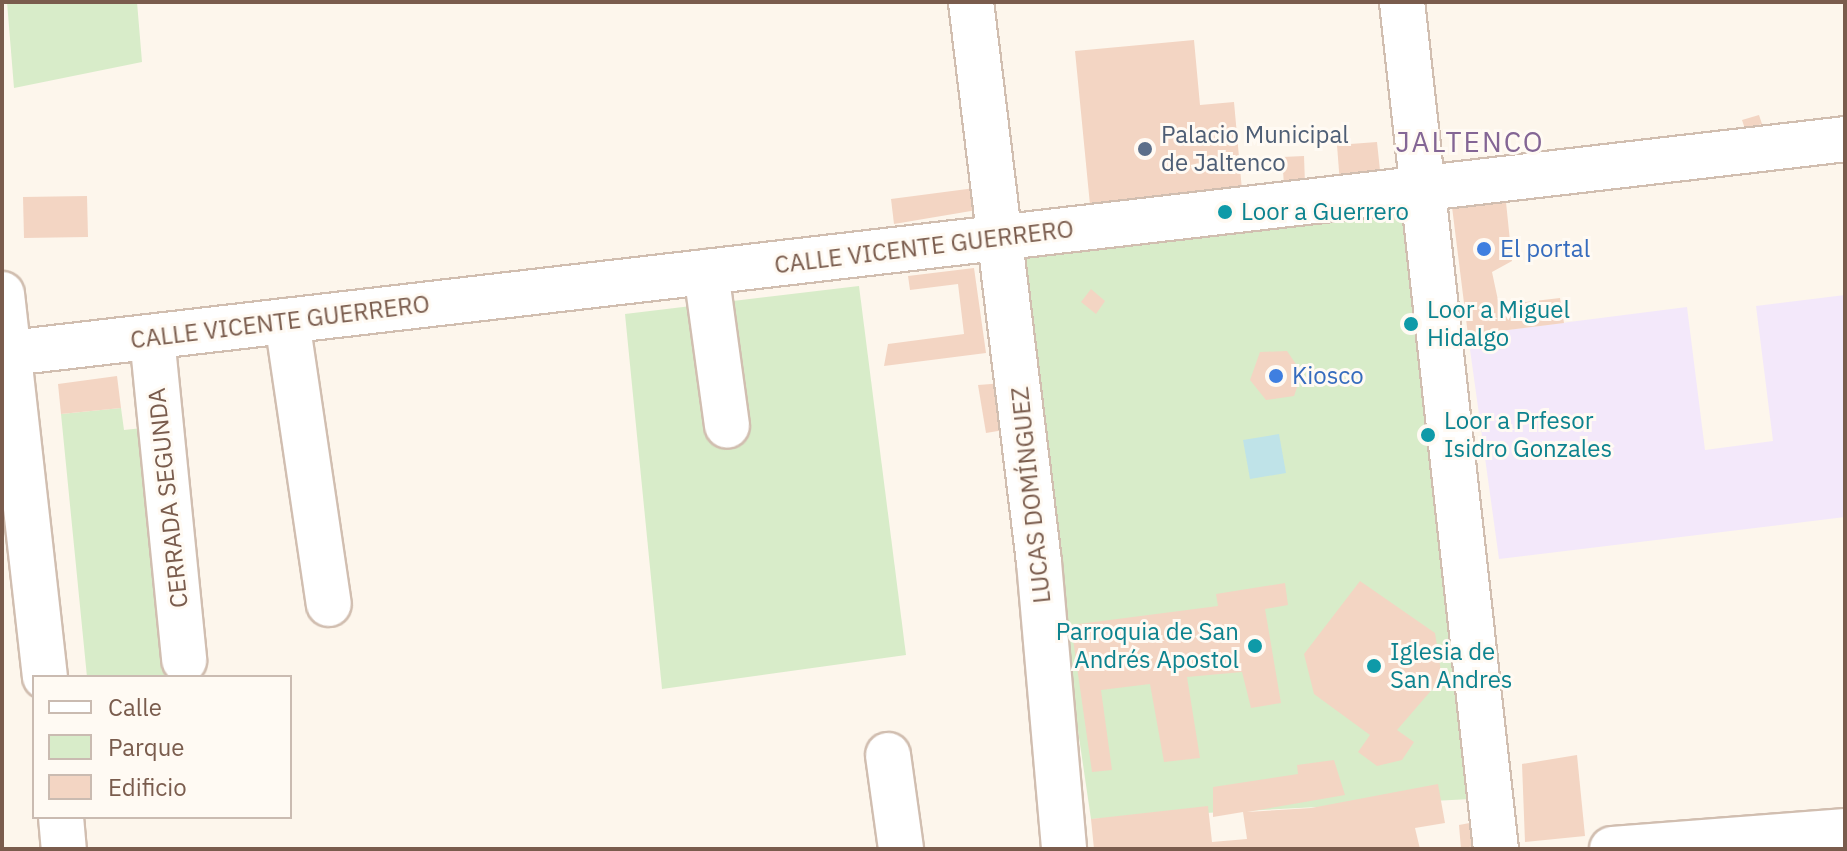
<!DOCTYPE html>
<meta charset="utf-8">
<style>
body{margin:0}
#map{position:relative;width:1847px;height:851px;overflow:hidden;background:#fdf6ec;font-family:"IBM Plex Sans",sans-serif}
div>[style]{position:absolute}
.education>*{inset:0;background:#f3e8fa}
.green>*{inset:0;background:#d8ecc9}
.water>*{inset:0;background:#bfe3e8}
.building>*{inset:0;background:#f3d5c3}
.roads{filter:drop-shadow(2px 0 #d1beb0) drop-shadow(-2px 0 #d1beb0) drop-shadow(0 2px #d1beb0) drop-shadow(0 -2px #d1beb0)}
.minor>*{height:44px;margin:-22px;padding:0 22px;transform-origin:22px;border-radius:22px;background:#fff}
.dots>*{width:22px;height:22px;translate:-50% -50%;box-sizing:border-box;border:4px solid #fffaf3;border-radius:50%}
span{translate:-50% -50%;white-space:nowrap;text-align:center;line-height:1.15;-webkit-text-stroke:6px #fffaf3;paint-order:stroke}
.service-label{font-size:24px;color:#4e5e75}
.left{translate:0 -50%;text-align:left}
.culture-label{font-size:24px;color:#0d838f}
.right{translate:-100% -50%;text-align:right}
.street-label{font-size:24px;color:#7a5c4d}
.shop-label{font-size:24px;color:#366cbe}
.quarter-label{font-size:28px;color:#846695;letter-spacing:2px}
.frame{position:absolute;inset:0;border:4px solid #7a5c4d;pointer-events:none}
.legend{position:absolute;left:32px;top:675px;width:260px;height:144px;box-sizing:border-box;background:#fffaf3;border:2px solid #cabbb1;margin:0;padding:10px 14px;list-style:none;font-size:24px;color:#7a5c4d}
.legend li{display:flex;align-items:center;gap:16px;height:40px}
.legend b{width:40px;border:2px solid #cabbb1}
</style>
<div id="map">
<div class="education">
<div style="clip-path:polygon(1845px 295px,1845px 517px,1499px 559px,1468px 335px,1687px 307px,1705px 450px,1773px 441px,1756px 306px)"></div>
</div>
<div class="green">
<div style="clip-path:polygon(7px 2px,137px 2px,142px 62px,14px 88px)"></div>
<div style="clip-path:polygon(1418px 202px,1490px 798px,1091px 819px,1007px 248px)"></div>
<div style="clip-path:polygon(859px 286px,906px 655px,662px 689px,625px 314px)"></div>
<div style="clip-path:polygon(121px 408px,124px 430px,161px 426px,186px 677px,87px 677px,61px 414px)"></div>
</div>
<div class="water">
<div style="clip-path:polygon(1279px 434px,1286px 473px,1250px 479px,1243px 440px)"></div>
</div>
<div class="building">
<div style="clip-path:polygon(1194px 40px,1200px 105px,1234px 102px,1242px 190px,1090px 205px,1075px 51px)"></div>
<div style="clip-path:polygon(1759px 115px,1762px 124px,1745px 129px,1742px 120px)"></div>
<div style="clip-path:polygon(1377px 142px,1381px 180px,1340px 184px,1337px 145px)"></div>
<div style="clip-path:polygon(1304px 156px,1305px 184px,1284px 185px,1282px 157px)"></div>
<div style="clip-path:polygon(975px 188px,977px 210px,894px 224px,891px 199px)"></div>
<div style="clip-path:polygon(87px 196px,88px 237px,24px 238px,23px 197px)"></div>
<div style="clip-path:polygon(1506px 202px,1512px 261px,1492px 272px,1499px 305px,1560px 298px,1564px 323px,1468px 335px,1452px 207px)"></div>
<div style="clip-path:polygon(974px 268px,986px 353px,884px 366px,888px 344px,964px 334px,958px 284px,910px 290px,908px 276px)"></div>
<div style="clip-path:polygon(1091px 289px,1105px 301px,1096px 314px,1081px 302px)"></div>
<div style="clip-path:polygon(1287px 351px,1302px 373px,1294px 396px,1266px 400px,1250px 380px,1260px 352px)"></div>
<div style="clip-path:polygon(117px 376px,121px 408px,61px 414px,58px 384px)"></div>
<div style="clip-path:polygon(1004px 383px,1010px 429px,986px 433px,978px 385px)"></div>
<div style="clip-path:polygon(1360px 581px,1435px 633px,1442px 678px,1397px 730px,1414px 742px,1402px 760px,1377px 766px,1358px 752px,1370px 735px,1314px 694px,1304px 654px)"></div>
<div style="clip-path:polygon(1285px 583px,1288px 605px,1265px 609px,1281px 703px,1251px 708px,1242px 672px,1187px 677px,1200px 758px,1164px 762px,1150px 684px,1101px 690px,1112px 770px,1092px 772px,1071px 625px,1218px 606px,1216px 594px)"></div>
<div style="clip-path:polygon(1577px 755px,1585px 836px,1525px 842px,1522px 764px)"></div>
<div style="clip-path:polygon(1334px 760px,1345px 795px,1247px 812px,1311px 808px,1438px 784px,1445px 823px,1415px 828px,1420px 849px,1094px 849px,1091px 819px,1208px 806px,1212px 842px,1247px 839px,1243px 812px,1213px 817px,1213px 787px,1298px 774px,1297px 765px)"></div>
<div style="clip-path:polygon(1480px 821px,1481px 844px,1461px 849px,1459px 825px)"></div>
</div>
<div class="roads">
<div class="minor">
<div style="left:971px;top:2px;width:564px;rotate:83.08deg"></div>
<div style="left:1039px;top:562px;width:288px;rotate:85deg"></div>
<div style="left:1402px;top:2px;width:852px;rotate:83.67deg"></div>
<div style="left:706px;top:272px;width:155px;rotate:82.2deg"></div>
<div style="left:2px;top:294px;width:385px;rotate:83.6deg"></div>
<div style="left:287px;top:321px;width:286px;rotate:81.6deg"></div>
<div style="left:152px;top:337px;width:325px;rotate:84.3deg"></div>
<div style="left:2px;top:354px;width:1855px;rotate:-6.65deg"></div>
<div style="left:888px;top:755px;width:95px;rotate:82.1deg"></div>
<div style="left:61px;top:817px;width:32px;rotate:85deg"></div>
<div style="left:1612px;top:849px;width:234px;rotate:-4.4deg"></div>
</div>
</div>
<div class="dots">
<div style="left:1145px;top:149px;background:#5c6f8a"></div>
<div style="left:1225px;top:212px;background:#0f9aa8"></div>
<div style="left:1484px;top:249px;background:#3f7fe0"></div>
<div style="left:1411px;top:324px;background:#0f9aa8"></div>
<div style="left:1276px;top:376px;background:#3f7fe0"></div>
<div style="left:1428px;top:435px;background:#0f9aa8"></div>
<div style="left:1255px;top:646px;background:#0f9aa8"></div>
<div style="left:1374px;top:666px;background:#0f9aa8"></div>
</div>
<div class="service-label">
<span class="left" style="left:1161px;top:149px">Palacio Municipal<br>de Jaltenco</span>
</div>
<div class="culture-label">
<span class="left" style="left:1241px;top:212px">Loor a Guerrero</span>
<span class="left" style="left:1427px;top:324px">Loor a Miguel<br>Hidalgo</span>
<span class="left" style="left:1444px;top:435px">Loor a Prfesor<br>Isidro Gonzales</span>
<span class="right" style="left:1239px;top:646px">Parroquia de San<br>Andrés Apostol</span>
<span class="left" style="left:1390px;top:666px">Iglesia de<br>San Andres</span>
</div>
<div class="street-label">
<span style="left:924px;top:247px;rotate:-7deg">CALLE VICENTE GUERRERO</span>
<span style="left:280px;top:322px;rotate:-7deg">CALLE VICENTE GUERRERO</span>
<span style="left:1031px;top:495px;rotate:-96deg">LUCAS DOMÍNGUEZ</span>
<span style="left:168px;top:498px;rotate:-96deg">CERRADA SEGUNDA</span>
</div>
<div class="shop-label">
<span class="left" style="left:1500px;top:249px">El portal</span>
<span class="left" style="left:1292px;top:376px">Kiosco</span>
</div>
<div class="quarter-label">
<span style="left:1470px;top:142px">JALTENCO</span>
</div>
<div class="frame"></div>
<ul class="legend">
<li><b style="height:10px;background:#fff"></b>Calle</li>
<li><b style="height:22px;background:#d8ecc9"></b>Parque</li>
<li><b style="height:22px;background:#f3d5c3"></b>Edificio</li>
</ul>
</div>
